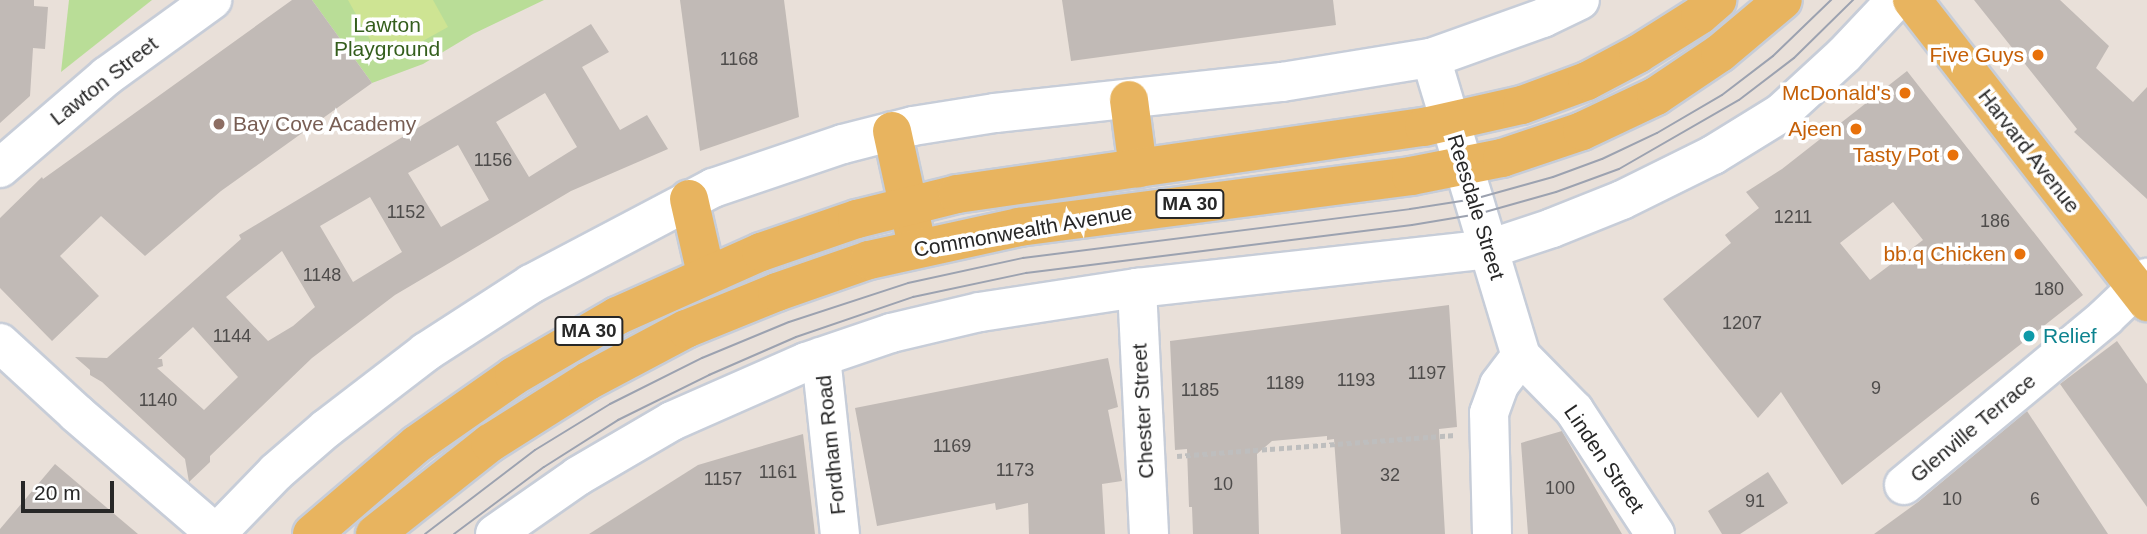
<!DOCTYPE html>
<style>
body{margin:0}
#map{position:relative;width:2147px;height:534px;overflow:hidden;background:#e9e0d9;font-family:Helvetica,sans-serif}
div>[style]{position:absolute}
.green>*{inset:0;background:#b9dd97}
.pitch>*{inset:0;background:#cee493}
.building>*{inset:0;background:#c1bab6}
.path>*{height:4.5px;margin-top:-2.25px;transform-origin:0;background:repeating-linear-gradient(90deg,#bebebe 0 5px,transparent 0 8.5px)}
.roads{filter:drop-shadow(2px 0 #c7cdd8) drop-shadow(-2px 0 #c7cdd8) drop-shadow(0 2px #c7cdd8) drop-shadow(0 -2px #c7cdd8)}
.minor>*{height:38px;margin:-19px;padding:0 19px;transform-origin:19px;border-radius:19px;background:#fff}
.major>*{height:38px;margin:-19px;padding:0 19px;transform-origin:19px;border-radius:19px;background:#e8b45f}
.tram>*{height:2px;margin:-1px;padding:0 1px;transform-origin:1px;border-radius:1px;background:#9ca2b0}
.dots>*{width:19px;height:19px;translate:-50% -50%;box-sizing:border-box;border:4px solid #fff;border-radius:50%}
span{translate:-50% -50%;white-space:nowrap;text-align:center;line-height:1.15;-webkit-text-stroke:7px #fff;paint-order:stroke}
.number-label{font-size:18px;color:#4e4c4b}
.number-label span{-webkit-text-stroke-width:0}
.shield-label span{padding:2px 5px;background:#fff;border:2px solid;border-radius:5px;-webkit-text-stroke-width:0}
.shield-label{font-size:19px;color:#272727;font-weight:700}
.park-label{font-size:21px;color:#345e1d}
.food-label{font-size:21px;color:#c56008}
.right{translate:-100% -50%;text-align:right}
.street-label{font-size:21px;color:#272727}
.education-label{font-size:21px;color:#785e54}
.left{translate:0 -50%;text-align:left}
.culture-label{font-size:21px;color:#0d838f}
.scale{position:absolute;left:21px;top:481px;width:93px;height:32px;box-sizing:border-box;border:4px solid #272727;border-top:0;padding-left:9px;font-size:21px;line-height:24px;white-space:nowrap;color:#272727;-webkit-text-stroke:5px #fff;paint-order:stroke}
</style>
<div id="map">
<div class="green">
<div style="clip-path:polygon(69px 0,152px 0,61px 72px)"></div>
<div style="clip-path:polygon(312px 0,544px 0,473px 34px,423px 64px,372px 83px)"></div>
</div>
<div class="pitch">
<div style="clip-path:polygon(348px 0,433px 0,448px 27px,383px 63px)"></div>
</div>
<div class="building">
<div style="clip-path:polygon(0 0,34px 0,34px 6px,48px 7px,45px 49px,33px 48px,30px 96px,0 123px)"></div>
<div style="clip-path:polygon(292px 0,312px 0,372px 83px,221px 191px,145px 256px,101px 216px,60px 256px,99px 296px,52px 341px,0 288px,0 218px,42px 177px,43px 179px)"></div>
<div style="clip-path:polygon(680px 0,784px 0,799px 117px,700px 151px)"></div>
<div style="clip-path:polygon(1062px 0,1333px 0,1336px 25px,1071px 61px)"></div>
<div style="clip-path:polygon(1974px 0,2060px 0,2109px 46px,2096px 68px,2133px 102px,2147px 87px,2147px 199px,2074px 132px,2077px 129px)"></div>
<div style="clip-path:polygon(evenodd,591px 24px,609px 52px,582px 67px,620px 130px,647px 115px,668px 149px,571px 191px,395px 295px,312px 358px,210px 456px,210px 462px,189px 482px,185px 459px,102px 382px,90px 375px,90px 370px,75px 357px,107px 358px,241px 239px,239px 235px,591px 24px,545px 93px,577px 147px,529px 177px,496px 122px,545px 93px,591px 24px,458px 145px,489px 200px,441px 227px,408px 173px,458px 145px,591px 24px,370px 197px,402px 252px,353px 282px,320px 226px,370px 197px,591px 24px,282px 251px,315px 307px,293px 326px,268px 341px,226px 297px,282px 251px,591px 24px,193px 327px,238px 377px,204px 410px,157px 368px,163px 366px,162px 359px,158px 359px,193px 327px)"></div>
<div style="clip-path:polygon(evenodd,1907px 71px,2083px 295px,1842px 485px,1781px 392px,1758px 418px,1663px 299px,1731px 243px,1725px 235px,1759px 208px,1746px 192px,1782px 169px,1907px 71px,1893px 202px,1923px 240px,1870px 280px,1840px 243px,1893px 202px)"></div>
<div style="clip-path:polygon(1449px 305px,1457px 427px,1439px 429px,1445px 534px,1341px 534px,1334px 439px,1327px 440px,1327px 436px,1272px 441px,1257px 454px,1259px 534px,1193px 534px,1192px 507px,1189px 507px,1187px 449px,1175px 450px,1170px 341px)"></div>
<div style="clip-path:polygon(2117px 341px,2147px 384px,2147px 507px,2060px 384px)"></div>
<div style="clip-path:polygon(1108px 358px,1118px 407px,1108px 410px,1122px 481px,1102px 484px,1105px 534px,1029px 534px,1028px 503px,996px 510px,995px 503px,877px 526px,855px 408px)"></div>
<div style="clip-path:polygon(2027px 411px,2108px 534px,1874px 534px,1918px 502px)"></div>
<div style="clip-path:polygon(1562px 431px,1563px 433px,1622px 534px,1528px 534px,1521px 443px)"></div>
<div style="clip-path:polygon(803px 434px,815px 534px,589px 534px,698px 465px)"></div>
<div style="clip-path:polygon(55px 464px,138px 534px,0 534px,0 529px)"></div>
<div style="clip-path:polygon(1768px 472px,1788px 503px,1740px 534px,1722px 534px,1708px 511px)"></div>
</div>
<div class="path">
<div style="left:1177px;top:456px;width:279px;rotate:-4.3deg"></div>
</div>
<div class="roads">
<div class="minor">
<div style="left:1431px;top:58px;width:311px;rotate:73.2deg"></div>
<div style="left:1521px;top:356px;width:76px;rotate:45.5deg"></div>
<div style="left:1574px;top:410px;width:148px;rotate:56.8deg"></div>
<div style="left:0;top:168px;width:141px;rotate:-40.7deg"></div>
<div style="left:107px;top:76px;width:130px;rotate:-35.9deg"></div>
<div style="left:1137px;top:288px;width:246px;rotate:87.2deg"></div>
<div style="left:0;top:343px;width:103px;rotate:42.6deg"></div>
<div style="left:76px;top:413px;width:185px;rotate:40.8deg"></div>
<div style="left:821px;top:357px;width:178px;rotate:83.9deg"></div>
<div style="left:1904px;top:485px;width:263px;rotate:-39.7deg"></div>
<div style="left:2106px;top:317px;width:57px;rotate:-43.6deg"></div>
<div style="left:216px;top:534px;width:86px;rotate:-45.9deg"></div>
<div style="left:276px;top:472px;width:67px;rotate:-40.8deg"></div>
<div style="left:327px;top:428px;width:125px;rotate:-37.5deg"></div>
<div style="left:426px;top:352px;width:125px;rotate:-32.9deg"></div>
<div style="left:531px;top:284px;width:206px;rotate:-27.8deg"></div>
<div style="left:713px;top:188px;width:137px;rotate:-18.7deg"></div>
<div style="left:843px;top:144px;width:72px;rotate:-14.4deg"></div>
<div style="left:913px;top:126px;width:83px;rotate:-9deg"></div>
<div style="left:995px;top:113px;width:289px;rotate:-6.2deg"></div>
<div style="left:1282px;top:82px;width:151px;rotate:-9.2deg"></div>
<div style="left:1431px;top:58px;width:119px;rotate:-19.7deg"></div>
<div style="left:1543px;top:18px;width:41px;rotate:-25.9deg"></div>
<div style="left:495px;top:534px;width:101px;rotate:-34.9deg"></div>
<div style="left:578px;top:476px;width:109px;rotate:-30.3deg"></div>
<div style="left:672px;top:421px;width:146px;rotate:-23.8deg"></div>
<div style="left:806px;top:362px;width:90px;rotate:-18.8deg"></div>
<div style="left:891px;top:333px;width:91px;rotate:-13.3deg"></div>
<div style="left:980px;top:312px;width:159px;rotate:-8.7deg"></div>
<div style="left:1137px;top:288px;width:354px;rotate:-6.3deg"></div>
<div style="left:1489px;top:249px;width:66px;rotate:-18.4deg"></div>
<div style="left:1552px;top:228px;width:75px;rotate:-21.8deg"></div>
<div style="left:1622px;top:200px;width:102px;rotate:-26.3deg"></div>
<div style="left:1713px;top:155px;width:80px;rotate:-31.7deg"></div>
<div style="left:1781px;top:113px;width:86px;rotate:-42.6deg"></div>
<div style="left:1844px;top:55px;width:76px;rotate:-46.6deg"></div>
<div style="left:1492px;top:534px;width:121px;rotate:-91.4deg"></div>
<div style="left:1489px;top:413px;width:30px;rotate:-70deg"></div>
<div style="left:1499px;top:385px;width:36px;rotate:-53deg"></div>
</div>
<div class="major">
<div style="left:1912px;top:0;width:383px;rotate:52.1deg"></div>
<div style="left:1129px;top:100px;width:69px;rotate:82.5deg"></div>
<div style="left:892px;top:131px;width:103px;rotate:77.7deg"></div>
<div style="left:689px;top:199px;width:77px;rotate:77.2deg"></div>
<div style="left:312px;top:534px;width:138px;rotate:-40.6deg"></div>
<div style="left:417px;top:444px;width:118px;rotate:-35deg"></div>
<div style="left:514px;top:376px;width:119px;rotate:-30.2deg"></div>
<div style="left:617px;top:316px;width:158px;rotate:-24deg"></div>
<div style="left:761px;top:252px;width:102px;rotate:-19deg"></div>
<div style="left:857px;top:219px;width:103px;rotate:-14deg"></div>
<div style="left:957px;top:194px;width:472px;rotate:-8.2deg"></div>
<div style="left:1424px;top:127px;width:100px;rotate:-12.7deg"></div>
<div style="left:1522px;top:105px;width:69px;rotate:-20.3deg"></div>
<div style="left:1587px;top:81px;width:58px;rotate:-27.9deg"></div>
<div style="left:1638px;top:54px;width:73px;rotate:-32.2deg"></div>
<div style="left:1700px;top:15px;width:23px;rotate:-41deg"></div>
<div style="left:375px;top:534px;width:147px;rotate:-38.4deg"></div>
<div style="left:490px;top:443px;width:116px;rotate:-32.3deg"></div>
<div style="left:588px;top:381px;width:111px;rotate:-28deg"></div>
<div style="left:686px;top:329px;width:98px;rotate:-22.1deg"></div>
<div style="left:777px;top:292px;width:97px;rotate:-19.2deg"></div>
<div style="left:869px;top:260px;width:154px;rotate:-12.4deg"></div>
<div style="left:1019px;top:227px;width:395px;rotate:-7.4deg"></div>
<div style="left:1411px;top:176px;width:93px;rotate:-11.2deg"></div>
<div style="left:1502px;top:158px;width:84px;rotate:-18.6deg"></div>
<div style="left:1582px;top:131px;width:82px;rotate:-25.3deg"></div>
<div style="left:1656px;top:96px;width:77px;rotate:-33.9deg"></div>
<div style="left:1720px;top:53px;width:82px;rotate:-40.1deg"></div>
</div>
</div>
<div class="tram">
<div style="left:425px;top:534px;width:138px;rotate:-37.4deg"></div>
<div style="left:535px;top:450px;width:88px;rotate:-31.5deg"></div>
<div style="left:610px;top:404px;width:103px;rotate:-26.6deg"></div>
<div style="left:702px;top:358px;width:94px;rotate:-22.5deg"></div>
<div style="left:789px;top:322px;width:125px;rotate:-18.1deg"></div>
<div style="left:908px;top:283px;width:118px;rotate:-12.3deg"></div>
<div style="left:1023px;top:258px;width:390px;rotate:-7.2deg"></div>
<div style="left:1410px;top:209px;width:65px;rotate:-8.9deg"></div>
<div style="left:1474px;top:199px;width:82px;rotate:-15.6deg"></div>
<div style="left:1553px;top:177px;width:52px;rotate:-20.2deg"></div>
<div style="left:1602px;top:159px;width:61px;rotate:-25.3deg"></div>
<div style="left:1657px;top:133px;width:75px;rotate:-30.3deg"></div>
<div style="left:1722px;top:95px;width:64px;rotate:-37.4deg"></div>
<div style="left:1773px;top:56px;width:81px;rotate:-44deg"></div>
<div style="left:454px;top:534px;width:112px;rotate:-36.7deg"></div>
<div style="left:544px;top:467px;width:88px;rotate:-32.4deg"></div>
<div style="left:618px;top:420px;width:102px;rotate:-26.3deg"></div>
<div style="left:709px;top:375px;width:95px;rotate:-23.6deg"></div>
<div style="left:796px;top:337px;width:124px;rotate:-18.9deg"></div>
<div style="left:913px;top:297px;width:116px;rotate:-12deg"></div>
<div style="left:1026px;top:273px;width:389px;rotate:-7.1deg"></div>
<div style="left:1412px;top:225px;width:67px;rotate:-9.5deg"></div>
<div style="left:1478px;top:214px;width:81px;rotate:-15.8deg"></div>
<div style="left:1556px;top:192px;width:67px;rotate:-20.1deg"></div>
<div style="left:1619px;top:169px;width:138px;rotate:-29.9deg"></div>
<div style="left:1739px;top:100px;width:69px;rotate:-37.4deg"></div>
<div style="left:1794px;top:58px;width:83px;rotate:-44.5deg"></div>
</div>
<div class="dots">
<div style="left:2038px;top:55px;background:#e8710a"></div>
<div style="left:1905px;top:93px;background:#e8710a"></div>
<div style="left:219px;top:124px;background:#8d6e63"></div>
<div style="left:1856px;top:129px;background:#e8710a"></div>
<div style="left:1953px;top:155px;background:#e8710a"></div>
<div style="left:2020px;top:254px;background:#e8710a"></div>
<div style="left:2029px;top:336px;background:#0f9aa8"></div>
</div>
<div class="number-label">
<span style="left:739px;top:59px">1168</span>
<span style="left:493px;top:160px">1156</span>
<span style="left:406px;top:212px">1152</span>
<span style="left:1793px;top:217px">1211</span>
<span style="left:1995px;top:221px">186</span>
<span style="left:322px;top:275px">1148</span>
<span style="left:2049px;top:289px">180</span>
<span style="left:1742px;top:323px">1207</span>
<span style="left:232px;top:336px">1144</span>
<span style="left:1427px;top:373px">1197</span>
<span style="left:1356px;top:380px">1193</span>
<span style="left:1285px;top:383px">1189</span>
<span style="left:1876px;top:388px">9</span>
<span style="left:1200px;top:390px">1185</span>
<span style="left:158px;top:400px">1140</span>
<span style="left:952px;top:446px">1169</span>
<span style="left:1015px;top:470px">1173</span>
<span style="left:778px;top:472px">1161</span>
<span style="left:1390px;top:475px">32</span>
<span style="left:723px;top:479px">1157</span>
<span style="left:1223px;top:484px">10</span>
<span style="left:1560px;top:488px">100</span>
<span style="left:1952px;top:499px">10</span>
<span style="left:2035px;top:499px">6</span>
<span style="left:1755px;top:501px">91</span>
</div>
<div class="shield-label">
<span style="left:1190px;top:204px">MA 30</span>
<span style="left:589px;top:331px">MA 30</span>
</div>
<div class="park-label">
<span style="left:387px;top:37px">Lawton<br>Playground</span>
</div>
<div class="food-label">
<span class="right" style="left:2024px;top:55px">Five Guys</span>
<span class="right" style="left:1891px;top:93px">McDonald's</span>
<span class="right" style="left:1842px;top:129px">Ajeen</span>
<span class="right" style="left:1939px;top:155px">Tasty Pot</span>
<span class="right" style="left:2006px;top:254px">bb.q Chicken</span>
</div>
<div class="street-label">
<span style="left:104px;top:81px;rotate:-38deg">Lawton Street</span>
<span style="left:2029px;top:151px;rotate:52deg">Harvard Avenue</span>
<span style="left:1476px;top:207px;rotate:73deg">Reesdale Street</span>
<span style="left:1023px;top:231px;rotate:-10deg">Commonwealth Avenue</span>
<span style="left:1143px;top:411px;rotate:-93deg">Chester Street</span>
<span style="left:1973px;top:428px;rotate:-40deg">Glenville Terrace</span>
<span style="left:831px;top:445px;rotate:-96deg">Fordham Road</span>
<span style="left:1604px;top:459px;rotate:56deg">Linden Street</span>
</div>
<div class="education-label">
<span class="left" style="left:233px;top:124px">Bay Cove Academy</span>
</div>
<div class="culture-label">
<span class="left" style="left:2043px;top:336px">Relief</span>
</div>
<div class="scale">20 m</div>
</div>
